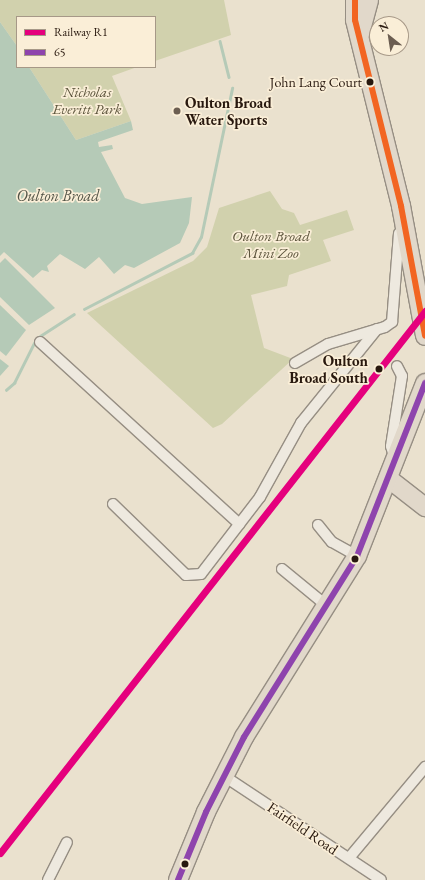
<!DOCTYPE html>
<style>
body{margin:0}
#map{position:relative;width:425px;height:880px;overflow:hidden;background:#eae1ce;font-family:"EB Garamond",serif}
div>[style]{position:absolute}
.green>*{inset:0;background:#d1d1ad}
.water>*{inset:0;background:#b5cab7}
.stream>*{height:2.5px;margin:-1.25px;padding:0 1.25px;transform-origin:1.25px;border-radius:1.25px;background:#b5cab7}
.roads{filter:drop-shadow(1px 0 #968e83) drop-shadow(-1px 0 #968e83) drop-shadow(0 1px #968e83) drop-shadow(0 -1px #968e83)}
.street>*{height:10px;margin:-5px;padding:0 5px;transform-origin:5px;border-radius:5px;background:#eee9df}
.highway>*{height:18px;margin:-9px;padding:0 9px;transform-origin:9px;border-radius:9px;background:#e1d8ca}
.bus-1>*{height:6px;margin:-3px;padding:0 3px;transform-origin:3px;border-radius:3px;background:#8e44ad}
.bus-2>*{height:6px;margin:-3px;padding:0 3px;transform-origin:3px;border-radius:3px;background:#f26522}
.rail-1>*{height:7px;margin:-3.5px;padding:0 3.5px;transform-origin:3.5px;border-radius:3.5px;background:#e5007d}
.dots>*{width:11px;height:11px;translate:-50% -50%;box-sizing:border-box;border:2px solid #faeed7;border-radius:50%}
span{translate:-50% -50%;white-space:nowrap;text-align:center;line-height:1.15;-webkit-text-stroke:3.5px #faeed7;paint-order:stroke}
.bus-label{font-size:14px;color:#28180e}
.right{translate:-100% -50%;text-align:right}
.park-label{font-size:15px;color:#5c543c;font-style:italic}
.poi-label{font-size:15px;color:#28180e;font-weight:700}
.left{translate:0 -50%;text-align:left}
.stop-label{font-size:15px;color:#28180e;font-weight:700}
.street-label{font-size:15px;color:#28180e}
.water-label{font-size:16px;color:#515346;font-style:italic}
.legend{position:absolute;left:16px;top:16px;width:140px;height:52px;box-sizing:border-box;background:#faeed7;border:1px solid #a69887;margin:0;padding:5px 7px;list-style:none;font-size:12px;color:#28180e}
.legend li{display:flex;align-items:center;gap:8px;height:20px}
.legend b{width:20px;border:1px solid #a69887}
.north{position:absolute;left:369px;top:16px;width:40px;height:40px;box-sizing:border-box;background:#faeed7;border:1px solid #a69887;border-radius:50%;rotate:330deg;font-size:11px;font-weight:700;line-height:16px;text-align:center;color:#28180e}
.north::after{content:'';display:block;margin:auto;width:14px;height:18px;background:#6c5e51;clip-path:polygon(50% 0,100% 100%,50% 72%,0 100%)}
</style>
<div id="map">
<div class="green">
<div style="clip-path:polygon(0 0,224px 0,231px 35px,155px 61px,155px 17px,17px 17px,17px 46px,0 22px)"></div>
<div style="clip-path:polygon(29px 67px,137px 67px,112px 76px,131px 121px,76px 140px)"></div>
<div style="clip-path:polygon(270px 191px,282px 209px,294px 213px,300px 225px,347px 210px,354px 230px,323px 240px,331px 261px,289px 275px,287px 286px,251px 295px,264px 348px,293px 359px,222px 424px,213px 428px,87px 313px,193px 261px,207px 247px,219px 208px)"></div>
</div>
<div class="water">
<div style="clip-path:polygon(0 22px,17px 46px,17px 67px,29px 67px,76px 140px,131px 121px,133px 130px,98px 142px,99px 147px,112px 145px,113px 149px,101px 152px,125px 198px,142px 204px,192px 197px,189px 223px,180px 243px,134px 268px,125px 265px,114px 274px,99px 257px,85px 269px,60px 254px,47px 266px,49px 272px,42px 270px,33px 278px,4px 252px,0 256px)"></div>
<div style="clip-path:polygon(5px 258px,55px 308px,29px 325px,0 297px,0 263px)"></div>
<div style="clip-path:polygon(0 305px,26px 330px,6px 356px,0 351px)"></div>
<div style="clip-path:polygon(0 359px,9px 366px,0 376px)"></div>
</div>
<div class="stream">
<div style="left:220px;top:41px;width:37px;rotate:76deg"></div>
<div style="left:84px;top:309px;width:122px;rotate:-27.4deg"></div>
<div style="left:192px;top:253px;width:18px;rotate:-61deg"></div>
<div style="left:201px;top:237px;width:152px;rotate:-78.2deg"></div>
<div style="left:40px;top:336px;width:40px;rotate:-32.9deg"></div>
<div style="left:6px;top:390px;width:11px;rotate:-41deg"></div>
<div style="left:14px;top:383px;width:45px;rotate:-63.4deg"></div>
</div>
<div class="roads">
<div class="street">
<div style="left:40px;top:342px;width:270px;rotate:42.4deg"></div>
<div style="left:295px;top:363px;width:38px;rotate:-30deg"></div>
<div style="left:328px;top:344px;width:59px;rotate:-16.6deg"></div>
<div style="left:385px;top:327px;width:9px;rotate:-36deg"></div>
<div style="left:392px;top:322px;width:89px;rotate:-85.5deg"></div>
<div style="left:394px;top:456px;width:10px;rotate:-107deg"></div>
<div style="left:391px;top:446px;width:71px;rotate:-81.1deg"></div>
<div style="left:402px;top:376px;width:11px;rotate:-117deg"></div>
<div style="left:113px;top:504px;width:102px;rotate:44.2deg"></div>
<div style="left:186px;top:575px;width:15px;rotate:-4deg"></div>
<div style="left:201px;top:574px;width:97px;rotate:-52.5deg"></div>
<div style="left:260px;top:497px;width:85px;rotate:-61deg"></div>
<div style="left:301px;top:423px;width:121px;rotate:-51deg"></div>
<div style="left:318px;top:525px;width:22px;rotate:51deg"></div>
<div style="left:332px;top:542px;width:29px;rotate:29deg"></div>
<div style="left:282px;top:569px;width:58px;rotate:39.4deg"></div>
<div style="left:224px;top:776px;width:188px;rotate:33.5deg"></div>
<div style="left:349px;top:858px;width:119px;rotate:-50.1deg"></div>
<div style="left:48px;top:880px;width:42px;rotate:-63.4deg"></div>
</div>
<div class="highway">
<div style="left:355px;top:0;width:20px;rotate:90deg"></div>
<div style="left:355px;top:20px;width:192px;rotate:76.1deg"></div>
<div style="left:401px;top:206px;width:132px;rotate:79.5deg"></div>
<div style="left:360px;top:34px;width:35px;rotate:-75deg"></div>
<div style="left:389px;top:479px;width:46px;rotate:37.9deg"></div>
<div style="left:178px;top:880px;width:74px;rotate:-67.6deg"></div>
<div style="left:206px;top:812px;width:84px;rotate:-63.1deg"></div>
<div style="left:244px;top:737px;width:213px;rotate:-58deg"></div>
<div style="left:357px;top:556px;width:186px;rotate:-68.5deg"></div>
</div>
</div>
<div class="bus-1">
<div style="left:178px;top:880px;width:74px;rotate:-67.6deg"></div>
<div style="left:206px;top:812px;width:84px;rotate:-63.1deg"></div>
<div style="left:244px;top:737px;width:213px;rotate:-58deg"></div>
<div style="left:357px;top:556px;width:186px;rotate:-68.5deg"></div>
</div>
<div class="bus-2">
<div style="left:355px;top:0;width:20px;rotate:90deg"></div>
<div style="left:355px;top:20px;width:192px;rotate:76.1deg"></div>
<div style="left:401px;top:206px;width:132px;rotate:79.5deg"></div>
</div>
<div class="rail-1">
<div style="left:0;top:853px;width:689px;rotate:-51.9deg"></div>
</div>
<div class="dots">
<div style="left:370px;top:82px;background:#28180e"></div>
<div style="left:177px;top:111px;background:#6c5e51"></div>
<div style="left:379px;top:369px;background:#28180e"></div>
<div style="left:355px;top:559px;background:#28180e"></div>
<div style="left:185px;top:864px;background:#28180e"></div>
</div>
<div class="bus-label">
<span class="right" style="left:362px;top:82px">John Lang Court</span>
</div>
<div class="park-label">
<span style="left:87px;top:100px">Nicholas<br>Everitt Park</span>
<span style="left:271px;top:244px">Oulton Broad<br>Mini Zoo</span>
</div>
<div class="poi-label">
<span class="left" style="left:185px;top:111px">Oulton Broad<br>Water Sports</span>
</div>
<div class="stop-label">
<span class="right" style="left:368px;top:369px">Oulton<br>Broad South</span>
</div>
<div class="street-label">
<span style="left:303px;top:828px;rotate:34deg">Fairfield Road</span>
</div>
<div class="water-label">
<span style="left:58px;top:196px">Oulton Broad</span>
</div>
<ul class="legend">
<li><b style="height:5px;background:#e5007d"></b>Railway R1</li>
<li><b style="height:5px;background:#8e44ad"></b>65</li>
</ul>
<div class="north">N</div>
</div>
